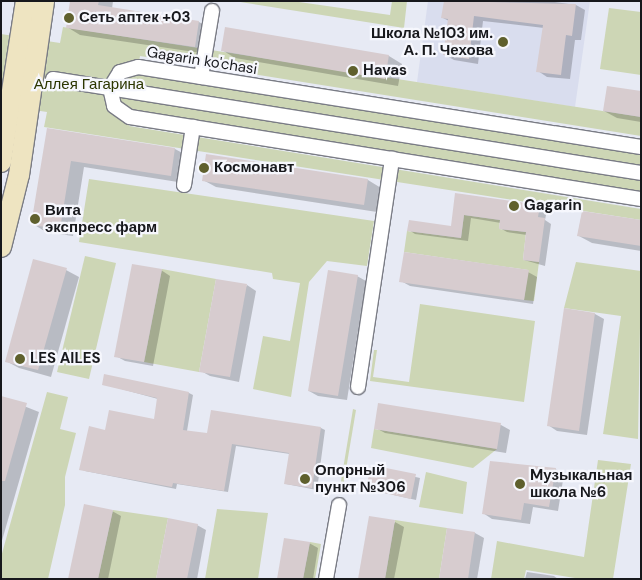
<!DOCTYPE html>
<meta charset="utf-8">
<style>
body{margin:0}
#map{position:relative;width:642px;height:580px;overflow:hidden;background:#e7eaf4;font-family:"DM Sans",sans-serif}
div>[style]{position:absolute}
.built>*{inset:0;background:#d9ddee}
.green>*{inset:0;background:#cdd6b5}
.shadow>*{inset:0;background:#0003}
.building>*{inset:0;background:#d7cccf}
.roads{filter:drop-shadow(1px 0 #7a7c85) drop-shadow(-1px 0 #7a7c85) drop-shadow(0 1px #7a7c85) drop-shadow(0 -1px #7a7c85)}
.street>*{height:14px;margin:-7px;padding:0 7px;transform-origin:7px;border-radius:7px;background:#fff}
.secondary>*{height:20px;margin:-10px;padding:0 10px;transform-origin:10px;border-radius:10px;background:#eee4c1}
.dots>*{width:14px;height:14px;translate:-50% -50%;box-sizing:border-box;border:2px solid #f6f7fd;border-radius:50%}
span{translate:-50% -50%;white-space:nowrap;text-align:center;line-height:1.15;-webkit-text-stroke:4.5px #f6f7fd;paint-order:stroke}
.poi-label{font-size:15px;color:#17181c;font-weight:700}
.left{translate:0 -50%;text-align:left}
.right{translate:-100% -50%;text-align:right}
.street-label{font-size:15px;color:#17181c}
.park-label{font-size:15px;color:#2c3600}
.frame{position:absolute;inset:0;border:2px solid #17181c;pointer-events:none}
</style>
<div id="map">
<div class="built">
<div style="clip-path:polygon(428px 1px,590px 1px,575px 107px,417px 82px)"></div>
</div>
<div class="green">
<div style="clip-path:polygon(234px 1px,292px 1px,390px 15px,392px 1px,407px 1px,404px 28px)"></div>
<div style="clip-path:polygon(609px 8px,641px 12px,641px 75px,600px 69px)"></div>
<div style="clip-path:polygon(63px 27px,641px 117px,641px 136px,140px 56px,137px 73px,641px 154px,641px 192px,132px 111px,129px 126px,641px 209px,641px 220px,44px 127px,47px 112px,1px 105px,1px 34px,60px 43px)"></div>
<div style="clip-path:polygon(89px 179px,374px 221px,367px 266px,327px 261px,309px 282px,291px 397px,253px 389px,263px 336px,290px 341px,300px 283px,273px 279px,272px 273px,79px 242px)"></div>
<div style="clip-path:polygon(464px 215px,500px 220px,499px 229px,526px 232px,523px 260px,539px 262px,534px 301px,524px 300px,528px 270px,404px 252px,407px 231px,461px 238px)"></div>
<div style="clip-path:polygon(85px 256px,116px 263px,89px 379px,57px 372px)"></div>
<div style="clip-path:polygon(576px 262px,641px 271px,638px 439px,603px 434px,621px 316px,564px 308px)"></div>
<div style="clip-path:polygon(162px 269px,216px 279px,199px 372px,144px 362px)"></div>
<div style="clip-path:polygon(420px 304px,535px 321px,524px 402px,370px 381px,374px 350px,377px 350px,373px 377px,409px 382px)"></div>
<div style="clip-path:polygon(47px 392px,68px 397px,60px 429px,76px 433px,65px 477px,65px 505px,48px 579px,1px 579px,1px 557px)"></div>
<div style="clip-path:polygon(353px 409px,356px 410px,342px 493px,339px 493px)"></div>
<div style="clip-path:polygon(374px 429px,497px 449px,473px 468px,371px 448px)"></div>
<div style="clip-path:polygon(598px 460px,631px 464px,613px 579px,581px 579px,526px 570px,524px 579px,491px 579px,497px 541px,584px 557px)"></div>
<div style="clip-path:polygon(426px 472px,467px 482px,463px 514px,419px 507px)"></div>
<div style="clip-path:polygon(217px 509px,268px 513px,258px 579px,205px 579px)"></div>
<div style="clip-path:polygon(113px 510px,168px 518px,156px 579px,98px 579px)"></div>
<div style="clip-path:polygon(395px 520px,447px 528px,439px 579px,385px 579px)"></div>
<div style="clip-path:polygon(310px 542px,321px 544px,315px 579px,303px 579px)"></div>
</div>
<div class="shadow">
<div style="clip-path:polygon(71px 1px,113px 1px,112px 9px,199px 22px,211px 29px,208px 54px,80px 35px,67px 27px)"></div>
<div style="clip-path:polygon(445px 1px,548px 1px,576px 5px,585px 10px,581px 40px,575px 40px,570px 79px,547px 77px,538px 71px,544px 28px,483px 21px,478px 64px,454px 60px,445px 55px,449px 21px,443px 18px)"></div>
<div style="clip-path:polygon(222px 50px,389px 56px,402px 64px,398px 86px,235px 58px)"></div>
<div style="clip-path:polygon(641px 92px,641px 122px,617px 118px,604px 111px)"></div>
<div style="clip-path:polygon(48px 129px,175px 149px,188px 156px,184px 183px,84px 167px,73px 236px,46px 232px,33px 224px)"></div>
<div style="clip-path:polygon(207px 156px,368px 180px,381px 188px,377px 212px,216px 187px,203px 180px)"></div>
<div style="clip-path:polygon(457px 194px,540px 206px,547px 210px,545px 220px,551px 224px,545px 266px,524px 260px,527px 235px,507px 232px,500px 228px,501px 223px,471px 218px,468px 241px,415px 234px,409px 230px,452px 227px)"></div>
<div style="clip-path:polygon(641px 222px,641px 251px,592px 243px,579px 236px)"></div>
<div style="clip-path:polygon(66px 270px,79px 277px,51px 377px,19px 368px,6px 361px)"></div>
<div style="clip-path:polygon(161px 270px,170px 276px,153px 366px,125px 361px,116px 356px)"></div>
<div style="clip-path:polygon(528px 272px,537px 277px,533px 304px,410px 286px,401px 281px)"></div>
<div style="clip-path:polygon(357px 276px,366px 281px,347px 400px,318px 396px,309px 391px)"></div>
<div style="clip-path:polygon(247px 285px,256px 291px,239px 382px,210px 376px,201px 371px)"></div>
<div style="clip-path:polygon(565px 310px,595px 314px,604px 319px,587px 435px,557px 431px,548px 425px)"></div>
<div style="clip-path:polygon(103px 384px,189px 393px,193px 395px,187px 431px,208px 435px,212px 411px,321px 428px,325px 430px,317px 490px,286px 484px,290px 454px,236px 446px,228px 492px,177px 484px,176px 489px,85px 471px,81px 469px,106px 432px,155px 421px,158px 399px)"></div>
<div style="clip-path:polygon(1px 397px,39px 412px,1px 544px)"></div>
<div style="clip-path:polygon(379px 405px,501px 425px,510px 430px,506px 453px,385px 433px,376px 428px)"></div>
<div style="clip-path:polygon(372px 467px,420px 478px,416px 500px,367px 489px)"></div>
<div style="clip-path:polygon(555px 469px,564px 474px,558px 511px,533px 507px,530px 524px,492px 519px,483px 513px)"></div>
<div style="clip-path:polygon(112px 511px,121px 516px,108px 579px,69px 579px)"></div>
<div style="clip-path:polygon(395px 522px,404px 527px,394px 579px,359px 579px)"></div>
<div style="clip-path:polygon(197px 525px,206px 530px,197px 579px,158px 579px)"></div>
<div style="clip-path:polygon(449px 529px,475px 533px,484px 538px,477px 579px,441px 579px)"></div>
<div style="clip-path:polygon(309px 543px,318px 548px,313px 579px,279px 579px)"></div>
<div style="clip-path:polygon(527px 572px,554px 576px,558px 579px,525px 579px)"></div>
</div>
<div class="building">
<div style="clip-path:polygon(70px 1px,99px 1px,98px 5px,199px 21px,195px 47px,66px 28px)"></div>
<div style="clip-path:polygon(444px 1px,576px 4px,572px 36px,566px 35px,561px 75px,536px 72px,543px 25px,474px 16px,469px 59px,443px 55px,448px 19px,441px 18px)"></div>
<div style="clip-path:polygon(225px 27px,389px 55px,385px 79px,221px 51px)"></div>
<div style="clip-path:polygon(607px 86px,641px 91px,641px 117px,603px 111px)"></div>
<div style="clip-path:polygon(47px 128px,175px 148px,171px 176px,71px 161px,60px 229px,31px 225px)"></div>
<div style="clip-path:polygon(206px 154px,368px 179px,364px 205px,202px 181px)"></div>
<div style="clip-path:polygon(455px 193px,540px 205px,538px 217px,545px 218px,539px 262px,523px 260px,526px 232px,499px 229px,500px 220px,464px 215px,461px 238px,407px 231px,409px 220px,451px 226px)"></div>
<div style="clip-path:polygon(582px 211px,641px 220px,641px 246px,577px 236px)"></div>
<div style="clip-path:polygon(404px 252px,529px 270px,524px 300px,399px 282px)"></div>
<div style="clip-path:polygon(33px 259px,67px 268px,38px 370px,5px 362px)"></div>
<div style="clip-path:polygon(132px 264px,162px 269px,144px 362px,114px 357px)"></div>
<div style="clip-path:polygon(328px 270px,358px 275px,338px 396px,308px 391px)"></div>
<div style="clip-path:polygon(216px 279px,247px 284px,230px 377px,199px 372px)"></div>
<div style="clip-path:polygon(564px 308px,595px 313px,579px 431px,547px 426px)"></div>
<div style="clip-path:polygon(104px 374px,189px 392px,183px 430px,207px 433px,211px 410px,321px 427px,312px 488px,284px 484px,289px 453px,232px 444px,224px 491px,173px 483px,172px 487px,79px 470px,89px 426px,105px 430px,109px 410px,154px 419px,157px 398px,102px 385px)"></div>
<div style="clip-path:polygon(1px 396px,27px 403px,5px 481px,1px 481px)"></div>
<div style="clip-path:polygon(378px 403px,501px 423px,497px 449px,374px 429px)"></div>
<div style="clip-path:polygon(490px 461px,556px 468px,549px 507px,524px 503px,521px 520px,482px 514px)"></div>
<div style="clip-path:polygon(371px 465px,416px 474px,411px 499px,366px 489px)"></div>
<div style="clip-path:polygon(84px 504px,113px 510px,98px 579px,68px 579px)"></div>
<div style="clip-path:polygon(369px 516px,395px 520px,385px 579px,358px 579px)"></div>
<div style="clip-path:polygon(168px 518px,198px 524px,187px 579px,156px 579px)"></div>
<div style="clip-path:polygon(447px 528px,475px 532px,468px 579px,439px 579px)"></div>
<div style="clip-path:polygon(284px 538px,310px 542px,303px 579px,277px 579px)"></div>
</div>
<div class="roads">
<div class="street">
<div style="left:201px;top:77px;width:67px;rotate:-80.5deg"></div>
<div style="left:53px;top:79px;width:595px;rotate:9.08deg"></div>
<div style="left:641px;top:147px;width:509px;rotate:-170.96deg"></div>
<div style="left:138px;top:67px;width:19px;rotate:164deg"></div>
<div style="left:120px;top:72px;width:19px;rotate:122deg"></div>
<div style="left:110px;top:88px;width:18px;rotate:77deg"></div>
<div style="left:114px;top:106px;width:19px;rotate:35deg"></div>
<div style="left:130px;top:117px;width:518px;rotate:9.12deg"></div>
<div style="left:184px;top:185px;width:59px;rotate:-81.2deg"></div>
<div style="left:358px;top:387px;width:231px;rotate:-81.5deg"></div>
<div style="left:326px;top:579px;width:75px;rotate:-80deg"></div>
</div>
<div class="secondary">
<div style="left:1px;top:162px;width:163px;rotate:-81.2deg"></div>
<div style="left:1px;top:247px;width:74px;rotate:-76deg"></div>
<div style="left:19px;top:175px;width:176px;rotate:-81.8deg"></div>
</div>
</div>
<div class="dots">
<div style="left:69px;top:18px;background:#5f602d"></div>
<div style="left:503px;top:42px;background:#5f602d"></div>
<div style="left:353px;top:71px;background:#5f602d"></div>
<div style="left:204px;top:168px;background:#5f602d"></div>
<div style="left:514px;top:206px;background:#5f602d"></div>
<div style="left:35px;top:219px;background:#5f602d"></div>
<div style="left:20px;top:359px;background:#5f602d"></div>
<div style="left:305px;top:479px;background:#5f602d"></div>
<div style="left:520px;top:484px;background:#5f602d"></div>
</div>
<div class="poi-label">
<span class="left" style="left:79px;top:18px">Сеть аптек +03</span>
<span class="right" style="left:493px;top:42px">Школа №103 им.<br>А. П. Чехова</span>
<span class="left" style="left:363px;top:71px">Havas</span>
<span class="left" style="left:214px;top:168px">Космонавт</span>
<span class="left" style="left:524px;top:206px">Gagarin</span>
<span class="left" style="left:45px;top:219px">Вита<br>экспресс фарм</span>
<span class="left" style="left:30px;top:359px">LES AILES</span>
<span class="left" style="left:315px;top:479px">Опорный<br>пункт №306</span>
<span class="left" style="left:530px;top:484px">Mузыкальная<br>школа №6</span>
</div>
<div class="street-label">
<span style="left:202px;top:61px;rotate:9deg">Gagarin ko'chasi</span>
</div>
<div class="park-label">
<span style="left:89px;top:85px">Аллея Гагарина</span>
</div>
<div class="frame"></div>
</div>
